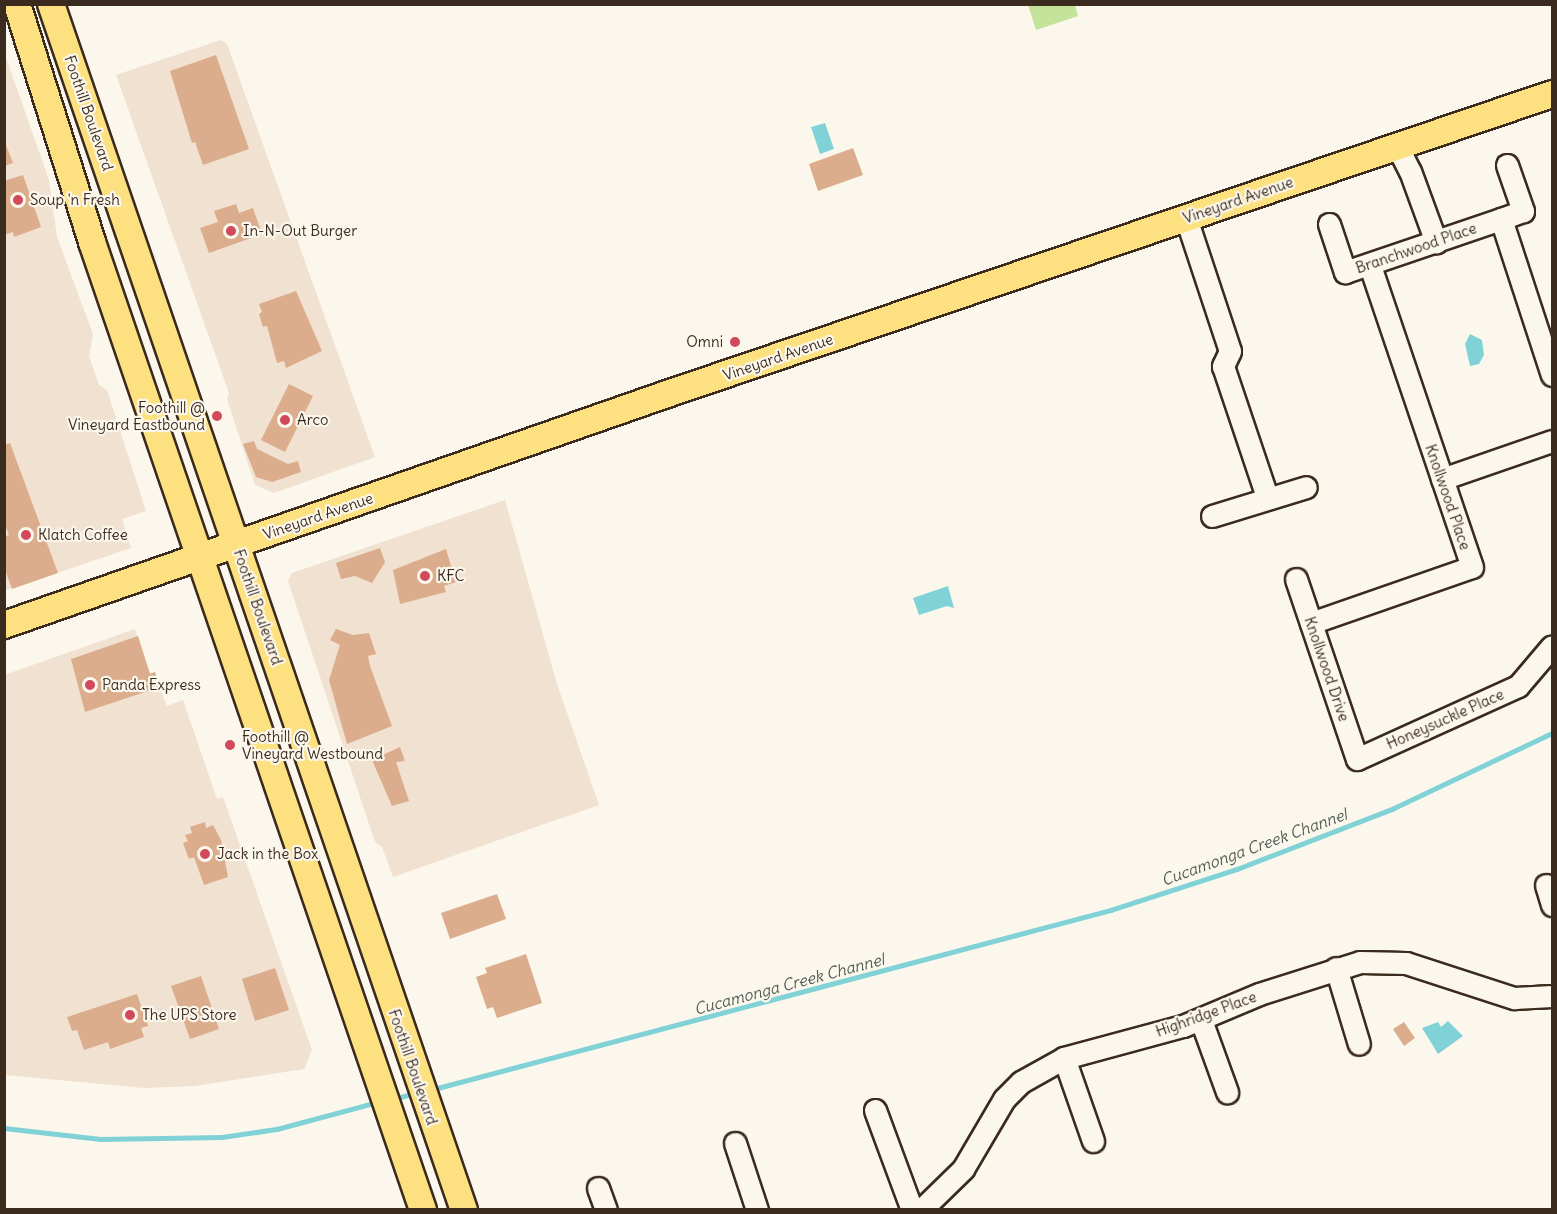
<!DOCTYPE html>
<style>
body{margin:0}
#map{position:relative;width:1557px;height:1214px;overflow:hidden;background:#fbf7ec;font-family:Delius,sans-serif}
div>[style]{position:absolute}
.built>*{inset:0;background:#f1e1d0}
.green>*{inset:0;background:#c3e39b}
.water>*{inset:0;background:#81d2d7}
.stream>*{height:4.5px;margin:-2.25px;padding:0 2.25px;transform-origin:2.25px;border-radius:2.25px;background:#81d2d7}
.building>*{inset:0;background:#dbad8d}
.roads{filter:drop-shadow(2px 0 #3b2a1e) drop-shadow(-2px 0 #3b2a1e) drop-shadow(0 2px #3b2a1e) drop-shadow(0 -2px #3b2a1e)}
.minor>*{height:21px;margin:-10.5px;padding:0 10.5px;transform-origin:10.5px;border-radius:10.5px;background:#fbf7ec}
.major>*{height:26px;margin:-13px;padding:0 13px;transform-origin:13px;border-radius:13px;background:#fde080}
.dots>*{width:16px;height:16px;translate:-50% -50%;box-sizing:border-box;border:3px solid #fbf7ec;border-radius:50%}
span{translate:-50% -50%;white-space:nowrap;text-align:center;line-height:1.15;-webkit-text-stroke:4.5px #fbf7ec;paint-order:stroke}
.street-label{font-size:15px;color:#3b2a1e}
.poi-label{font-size:15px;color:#3b2a1e}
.left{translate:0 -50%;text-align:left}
.right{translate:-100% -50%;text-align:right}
.water-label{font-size:16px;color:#505c56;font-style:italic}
.frame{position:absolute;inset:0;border:6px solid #3b2a1e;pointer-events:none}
</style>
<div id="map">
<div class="built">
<div style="clip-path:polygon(221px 40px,227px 44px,375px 457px,274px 493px,255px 485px,227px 399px,229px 393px,116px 75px)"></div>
<div style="clip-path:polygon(4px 52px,49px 180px,57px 237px,93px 334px,89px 356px,99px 385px,107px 390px,146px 511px,122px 519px,131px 548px,6px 590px)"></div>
<div style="clip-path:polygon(505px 500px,557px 684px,599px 805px,393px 877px,382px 847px,375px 842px,288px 581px,292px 573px)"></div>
<div style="clip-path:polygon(135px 629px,150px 673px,155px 672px,160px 687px,157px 692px,161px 691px,167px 706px,183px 700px,217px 799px,223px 797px,312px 1050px,304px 1069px,195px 1086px,144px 1088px,5px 1075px,4px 675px)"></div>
</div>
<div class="green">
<div style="clip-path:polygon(1028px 5px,1075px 5px,1078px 16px,1036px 30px)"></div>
</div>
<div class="water">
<div style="clip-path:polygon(825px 123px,834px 149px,820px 154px,811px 127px)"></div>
<div style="clip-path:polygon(1470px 334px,1482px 340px,1484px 355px,1479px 364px,1470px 366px,1465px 344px)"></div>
<div style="clip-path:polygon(948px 586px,954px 608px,947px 606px,919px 615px,913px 598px)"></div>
<div style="clip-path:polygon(1448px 1021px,1463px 1036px,1438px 1054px,1422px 1028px,1438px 1022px,1441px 1027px)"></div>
</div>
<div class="stream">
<div style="left:430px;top:1090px;width:704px;rotate:-14.81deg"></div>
<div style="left:1111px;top:910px;width:133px;rotate:-18deg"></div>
<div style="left:1237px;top:869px;width:168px;rotate:-21.2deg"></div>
<div style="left:1394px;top:808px;width:175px;rotate:-25.4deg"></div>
<div style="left:392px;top:1099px;width:25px;rotate:-14deg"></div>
<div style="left:4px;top:1128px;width:97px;rotate:6.5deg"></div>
<div style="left:100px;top:1139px;width:122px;rotate:-0.9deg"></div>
<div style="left:222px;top:1137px;width:56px;rotate:-8.3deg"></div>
<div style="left:277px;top:1129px;width:105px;rotate:-15deg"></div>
</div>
<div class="building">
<div style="clip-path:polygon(216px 55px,249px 149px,203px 165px,195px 142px,192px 143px,170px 71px)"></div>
<div style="clip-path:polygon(4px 140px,13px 163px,4px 166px)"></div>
<div style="clip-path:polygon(853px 148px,863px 175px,818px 191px,809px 164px)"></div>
<div style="clip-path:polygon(23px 175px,41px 227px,14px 237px,13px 232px,4px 235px,4px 181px)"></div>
<div style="clip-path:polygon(236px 204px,239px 213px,253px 208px,262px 234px,209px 253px,200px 228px,218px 222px,214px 211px)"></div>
<div style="clip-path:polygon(296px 291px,322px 351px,286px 368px,284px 361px,277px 363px,267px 326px,263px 327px,259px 314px,262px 312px,259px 304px)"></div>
<div style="clip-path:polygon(289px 384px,313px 396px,285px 452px,261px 440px)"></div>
<div style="clip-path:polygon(254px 441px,257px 449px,288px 464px,298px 461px,301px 472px,272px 482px,256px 477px,243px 444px)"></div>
<div style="clip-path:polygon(10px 443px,58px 573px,12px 589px,4px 567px,4px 537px,9px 535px,4px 522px,4px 445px)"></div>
<div style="clip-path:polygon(380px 548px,385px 562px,372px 583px,355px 576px,341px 579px,336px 563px)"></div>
<div style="clip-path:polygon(446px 549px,456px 582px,444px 586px,446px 592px,400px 604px,393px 570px)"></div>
<div style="clip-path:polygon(336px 629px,353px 635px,369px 633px,376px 654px,368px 656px,370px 666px,392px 726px,347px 744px,329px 680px,340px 645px,330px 640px)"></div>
<div style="clip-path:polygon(138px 636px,150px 674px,155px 672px,160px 687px,85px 712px,71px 659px)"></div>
<div style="clip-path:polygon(400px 747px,405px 761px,396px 762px,409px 801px,392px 806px,372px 760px)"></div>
<div style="clip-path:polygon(205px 822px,206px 828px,213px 825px,221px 840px,228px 877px,204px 885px,194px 857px,189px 859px,183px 843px,188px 841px,185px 835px,192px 833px,190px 827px)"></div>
<div style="clip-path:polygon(497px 894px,506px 919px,450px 939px,441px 913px)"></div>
<div style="clip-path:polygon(526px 954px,542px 1003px,497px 1018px,493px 1007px,487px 1009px,476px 977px,487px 973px,485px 968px)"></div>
<div style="clip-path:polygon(275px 968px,289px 1010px,255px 1021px,242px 979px)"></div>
<div style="clip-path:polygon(201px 976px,219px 1029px,190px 1039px,171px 986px)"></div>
<div style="clip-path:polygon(137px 994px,148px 1026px,141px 1028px,144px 1037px,110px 1049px,108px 1042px,84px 1050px,77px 1030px,72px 1031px,67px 1017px)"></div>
<div style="clip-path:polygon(1404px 1022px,1415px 1038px,1404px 1046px,1393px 1029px)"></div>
</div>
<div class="roads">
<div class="minor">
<div style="left:1397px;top:146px;width:28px;rotate:63deg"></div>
<div style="left:1410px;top:171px;width:76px;rotate:69.9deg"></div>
<div style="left:1507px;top:165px;width:49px;rotate:70.8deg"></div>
<div style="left:1523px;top:211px;width:23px;rotate:160deg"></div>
<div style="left:1501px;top:219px;width:164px;rotate:71.9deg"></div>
<div style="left:1186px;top:218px;width:140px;rotate:71.7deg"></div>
<div style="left:1230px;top:351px;width:17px;rotate:115deg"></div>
<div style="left:1223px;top:366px;width:138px;rotate:71.4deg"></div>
<div style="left:1329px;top:224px;width:51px;rotate:71.6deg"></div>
<div style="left:1345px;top:272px;width:165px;rotate:-18.8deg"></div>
<div style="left:1442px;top:479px;width:116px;rotate:-19.1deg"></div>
<div style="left:1212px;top:516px;width:98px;rotate:-17.1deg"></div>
<div style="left:1296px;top:579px;width:190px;rotate:71.3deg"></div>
<div style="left:1357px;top:759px;width:177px;rotate:-24.4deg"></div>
<div style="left:1518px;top:686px;width:52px;rotate:-49.6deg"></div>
<div style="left:1311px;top:623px;width:170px;rotate:-19.2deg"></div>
<div style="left:1472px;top:567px;width:319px;rotate:-108.7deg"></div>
<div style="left:1546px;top:885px;width:21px;rotate:73deg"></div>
<div style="left:1336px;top:968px;width:79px;rotate:73.2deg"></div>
<div style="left:1201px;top:1020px;width:77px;rotate:70.1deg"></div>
<div style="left:1064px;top:1058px;width:88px;rotate:70.7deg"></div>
<div style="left:875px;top:1110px;width:107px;rotate:69.7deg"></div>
<div style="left:735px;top:1143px;width:71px;rotate:71.8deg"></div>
<div style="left:598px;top:1188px;width:23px;rotate:70deg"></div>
<div style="left:921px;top:1210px;width:59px;rotate:-44.3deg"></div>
<div style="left:963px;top:1169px;width:81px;rotate:-59.6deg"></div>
<div style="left:1004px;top:1099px;width:24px;rotate:-45deg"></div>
<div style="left:1021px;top:1082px;width:49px;rotate:-29.2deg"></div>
<div style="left:1064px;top:1058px;width:123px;rotate:-15.1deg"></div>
<div style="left:1183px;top:1026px;width:82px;rotate:-22.8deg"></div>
<div style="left:1259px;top:994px;width:106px;rotate:-17.6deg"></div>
<div style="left:1360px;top:962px;width:46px;rotate:1.2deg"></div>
<div style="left:1406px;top:963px;width:114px;rotate:18deg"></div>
<div style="left:1514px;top:998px;width:38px;rotate:-3deg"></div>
</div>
<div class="major">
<div style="left:17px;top:4px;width:250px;rotate:72.5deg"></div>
<div style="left:92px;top:242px;width:1023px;rotate:71.12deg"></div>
<div style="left:51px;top:4px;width:1275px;rotate:71.1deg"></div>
<div style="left:4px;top:625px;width:699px;rotate:-19.21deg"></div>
<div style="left:664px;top:395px;width:938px;rotate:-18.72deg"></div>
</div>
</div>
<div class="dots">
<div style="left:18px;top:200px;background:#d1495b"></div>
<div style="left:231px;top:231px;background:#d1495b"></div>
<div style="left:735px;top:342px;background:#d1495b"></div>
<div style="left:217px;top:416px;background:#d1495b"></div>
<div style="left:285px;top:420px;background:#d1495b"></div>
<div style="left:26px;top:535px;background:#d1495b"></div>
<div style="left:425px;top:576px;background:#d1495b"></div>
<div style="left:90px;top:685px;background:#d1495b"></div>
<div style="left:230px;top:745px;background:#d1495b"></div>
<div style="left:205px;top:854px;background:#d1495b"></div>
<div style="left:130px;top:1015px;background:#d1495b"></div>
</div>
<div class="street-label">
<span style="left:89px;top:113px;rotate:71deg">Foothill Boulevard</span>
<span style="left:1238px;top:200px;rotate:-19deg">Vineyard Avenue</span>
<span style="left:1416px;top:248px;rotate:-19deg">Branchwood Place</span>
<span style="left:778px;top:357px;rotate:-19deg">Vineyard Avenue</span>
<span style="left:1448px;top:497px;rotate:71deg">Knollwood Place</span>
<span style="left:318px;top:516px;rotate:-19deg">Vineyard Avenue</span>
<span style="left:258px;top:607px;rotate:71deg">Foothill Boulevard</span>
<span style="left:1327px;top:669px;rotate:71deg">Knollwood Drive</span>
<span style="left:1445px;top:719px;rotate:-24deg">Honeysuckle Place</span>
<span style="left:1206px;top:1014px;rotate:-20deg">Highridge Place</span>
<span style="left:413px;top:1067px;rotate:71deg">Foothill Boulevard</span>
</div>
<div class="poi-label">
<span class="left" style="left:30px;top:200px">Soup 'n Fresh</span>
<span class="left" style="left:243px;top:231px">In-N-Out Burger</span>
<span class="right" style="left:723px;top:342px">Omni</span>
<span class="right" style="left:205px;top:416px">Foothill @<br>Vineyard Eastbound</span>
<span class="left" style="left:297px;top:420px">Arco</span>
<span class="left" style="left:38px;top:535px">Klatch Coffee</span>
<span class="left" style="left:437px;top:576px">KFC</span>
<span class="left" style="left:102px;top:685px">Panda Express</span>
<span class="left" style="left:242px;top:745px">Foothill @<br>Vineyard Westbound</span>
<span class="left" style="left:217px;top:854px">Jack in the Box</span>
<span class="left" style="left:142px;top:1015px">The UPS Store</span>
</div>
<div class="water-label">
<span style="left:1254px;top:847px;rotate:-20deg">Cucamonga Creek Channel</span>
<span style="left:789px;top:984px;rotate:-15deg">Cucamonga Creek Channel</span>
</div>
<div class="frame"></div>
</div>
